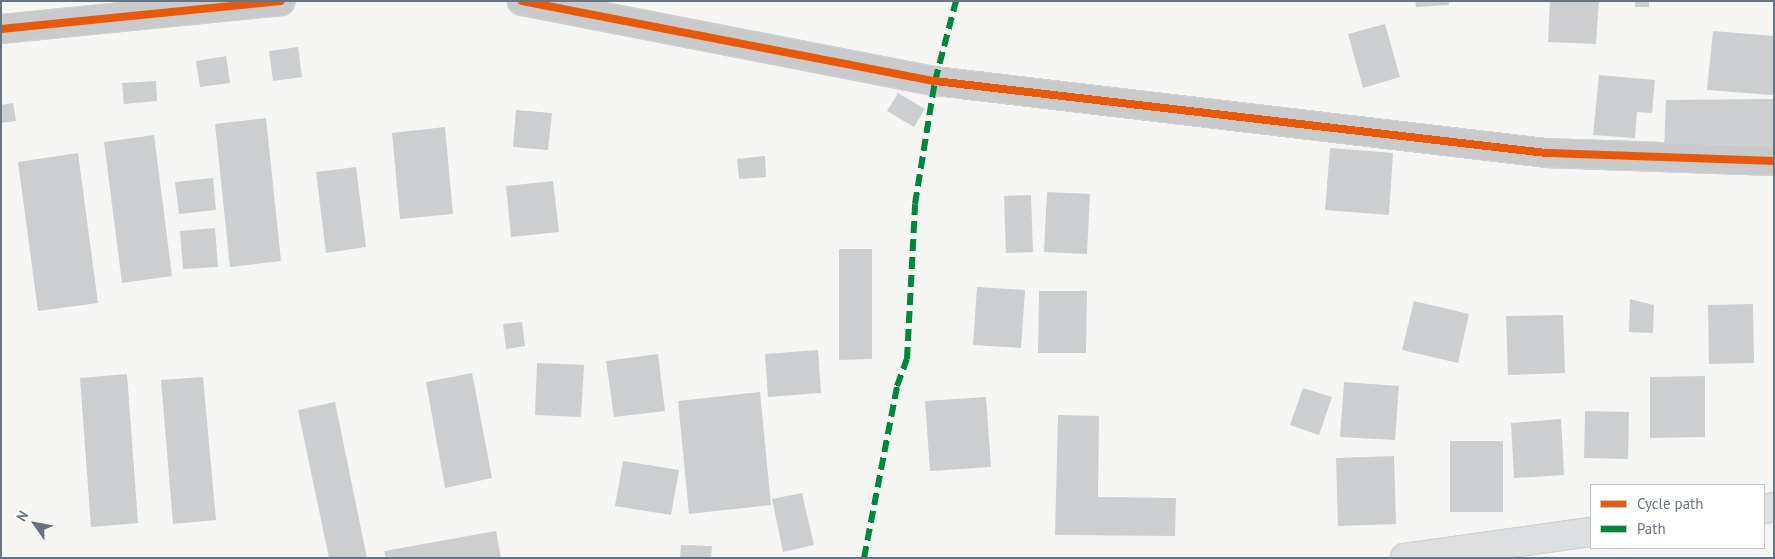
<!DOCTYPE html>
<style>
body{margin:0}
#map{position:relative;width:1775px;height:559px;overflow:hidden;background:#f5f5f4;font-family:"PT Sans",sans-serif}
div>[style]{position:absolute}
.building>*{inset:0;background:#cdcecf}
.roads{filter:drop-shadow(1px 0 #d1d1d2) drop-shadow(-1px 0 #d1d1d2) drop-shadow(0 1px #d1d1d2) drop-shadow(0 -1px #d1d1d2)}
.street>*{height:28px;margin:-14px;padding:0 14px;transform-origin:14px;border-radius:14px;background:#c9cacb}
.secondary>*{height:28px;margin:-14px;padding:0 14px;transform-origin:14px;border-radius:14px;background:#dedfe0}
.quiet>*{height:6px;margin-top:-3px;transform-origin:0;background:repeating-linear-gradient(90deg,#00873e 0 12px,transparent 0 18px)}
.cycleway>*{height:8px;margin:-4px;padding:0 4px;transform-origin:4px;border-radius:4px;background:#e8590c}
span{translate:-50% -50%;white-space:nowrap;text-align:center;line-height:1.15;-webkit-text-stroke:5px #fff;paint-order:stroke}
.frame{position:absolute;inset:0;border:2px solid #687480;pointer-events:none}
.legend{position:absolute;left:1590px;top:484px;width:175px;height:65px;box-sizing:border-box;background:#fff;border:1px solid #c3c7cc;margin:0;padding:6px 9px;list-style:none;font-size:15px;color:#687480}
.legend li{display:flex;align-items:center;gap:10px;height:25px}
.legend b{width:25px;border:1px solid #c3c7cc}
.north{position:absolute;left:10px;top:499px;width:50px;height:50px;-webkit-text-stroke:4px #fff;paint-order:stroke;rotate:302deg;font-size:14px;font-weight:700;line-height:20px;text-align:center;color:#687480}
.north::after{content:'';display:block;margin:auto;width:18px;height:22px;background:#687480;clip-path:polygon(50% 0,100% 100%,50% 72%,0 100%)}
</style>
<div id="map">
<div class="building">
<div style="clip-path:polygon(1415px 1px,1449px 1px,1449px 5px,1416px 7px)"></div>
<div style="clip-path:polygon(1550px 1px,1599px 1px,1596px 44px,1548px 42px)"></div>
<div style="clip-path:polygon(1635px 1px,1649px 1px,1649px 7px,1635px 7px)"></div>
<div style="clip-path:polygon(1385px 24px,1400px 77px,1363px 88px,1348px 34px)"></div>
<div style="clip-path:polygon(1713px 31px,1774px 36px,1773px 95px,1707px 90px)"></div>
<div style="clip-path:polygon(298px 47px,302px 77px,273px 81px,269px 51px)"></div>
<div style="clip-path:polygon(226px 56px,230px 83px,200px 87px,196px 61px)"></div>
<div style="clip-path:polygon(1599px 75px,1655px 80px,1652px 113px,1637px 112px,1635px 138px,1593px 135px)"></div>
<div style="clip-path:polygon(156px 81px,157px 101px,124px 104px,122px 83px)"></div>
<div style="clip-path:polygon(898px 93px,925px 109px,914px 127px,887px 111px)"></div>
<div style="clip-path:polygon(1774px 99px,1774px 152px,1664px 150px,1666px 100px)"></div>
<div style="clip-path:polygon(13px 103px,16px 121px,1px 123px,1px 105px)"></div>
<div style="clip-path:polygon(516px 110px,552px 113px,548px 150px,513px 147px)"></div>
<div style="clip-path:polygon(266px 118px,281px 261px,230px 267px,215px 124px)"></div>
<div style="clip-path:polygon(445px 127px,453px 214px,400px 219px,392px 133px)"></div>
<div style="clip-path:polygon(154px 135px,172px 276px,122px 283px,104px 142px)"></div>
<div style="clip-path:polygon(1330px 148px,1393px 153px,1389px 215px,1325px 210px)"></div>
<div style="clip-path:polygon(78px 153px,98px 303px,38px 311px,18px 162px)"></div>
<div style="clip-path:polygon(765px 156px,766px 177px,739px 179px,737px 159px)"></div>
<div style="clip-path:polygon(356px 167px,366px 247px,326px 253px,316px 172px)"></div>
<div style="clip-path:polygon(213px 178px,216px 210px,179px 214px,175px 182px)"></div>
<div style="clip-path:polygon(553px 181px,559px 232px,511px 237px,506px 186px)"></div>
<div style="clip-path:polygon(1047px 192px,1090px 194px,1087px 254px,1044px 252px)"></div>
<div style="clip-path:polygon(1031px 195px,1033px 252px,1006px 253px,1004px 196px)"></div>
<div style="clip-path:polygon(215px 228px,218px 267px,183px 269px,180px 231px)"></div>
<div style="clip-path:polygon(839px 249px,872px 249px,872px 359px,839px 360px)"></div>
<div style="clip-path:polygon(977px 287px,1025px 290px,1021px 348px,973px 345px)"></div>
<div style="clip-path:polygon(1039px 291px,1087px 291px,1086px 353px,1038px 353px)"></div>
<div style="clip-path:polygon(1630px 299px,1654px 305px,1653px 333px,1629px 332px)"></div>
<div style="clip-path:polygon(1414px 301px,1469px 314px,1458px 363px,1402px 350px)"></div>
<div style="clip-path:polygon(1753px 304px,1754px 363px,1709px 364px,1708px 305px)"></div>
<div style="clip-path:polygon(1563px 315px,1565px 373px,1508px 375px,1506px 316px)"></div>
<div style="clip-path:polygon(522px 322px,525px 346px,506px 349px,503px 324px)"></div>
<div style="clip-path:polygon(818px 350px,821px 393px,768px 397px,765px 354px)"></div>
<div style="clip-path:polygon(658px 354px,665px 411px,614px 417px,606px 361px)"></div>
<div style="clip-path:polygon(537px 363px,584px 365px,581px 417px,535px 415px)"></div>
<div style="clip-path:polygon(472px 373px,492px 478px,445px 488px,426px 382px)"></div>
<div style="clip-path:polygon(127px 374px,138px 523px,91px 527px,80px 378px)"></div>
<div style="clip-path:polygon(1705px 376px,1705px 437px,1650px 438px,1650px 377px)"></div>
<div style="clip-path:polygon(203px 377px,216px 520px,173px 524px,161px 380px)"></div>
<div style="clip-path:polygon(1344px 382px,1399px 386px,1395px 440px,1340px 437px)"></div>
<div style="clip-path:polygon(1303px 388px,1332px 397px,1319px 435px,1290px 425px)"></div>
<div style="clip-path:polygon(760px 392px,771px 505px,689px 514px,678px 401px)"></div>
<div style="clip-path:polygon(986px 397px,991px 467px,930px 471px,925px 401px)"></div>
<div style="clip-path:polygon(335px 402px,367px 558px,329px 558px,298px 410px)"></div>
<div style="clip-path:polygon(1585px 411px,1629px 412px,1628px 459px,1584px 458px)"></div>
<div style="clip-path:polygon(1058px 415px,1099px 416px,1098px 497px,1176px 498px,1175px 536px,1055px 535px)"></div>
<div style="clip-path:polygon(1561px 419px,1564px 475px,1514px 478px,1511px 423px)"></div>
<div style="clip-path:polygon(1450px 441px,1503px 441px,1503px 512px,1450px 512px)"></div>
<div style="clip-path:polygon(1394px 456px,1396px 524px,1338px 526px,1336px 458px)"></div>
<div style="clip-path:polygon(623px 461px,679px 470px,671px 515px,615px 506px)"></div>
<div style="clip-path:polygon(802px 493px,814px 545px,783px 552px,772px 499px)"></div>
<div style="clip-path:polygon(496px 531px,501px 558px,386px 558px,384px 551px)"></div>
<div style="clip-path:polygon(681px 545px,712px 546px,711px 558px,680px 558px)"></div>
</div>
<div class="roads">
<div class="street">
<div style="left:522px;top:1px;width:421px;rotate:11deg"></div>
<div style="left:935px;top:81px;width:615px;rotate:6.72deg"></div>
<div style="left:1546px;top:153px;width:228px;rotate:2deg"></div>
<div style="left:1px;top:29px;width:281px;rotate:-5.7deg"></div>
</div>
<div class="secondary">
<div style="left:1764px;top:509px;width:10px;rotate:-11deg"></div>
<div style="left:1405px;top:558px;width:188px;rotate:-8deg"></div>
</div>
</div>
<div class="quiet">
<div style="left:864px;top:558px;width:175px;rotate:-79.1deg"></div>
<div style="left:897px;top:386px;width:29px;rotate:-70deg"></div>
<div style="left:907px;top:359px;width:155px;rotate:-87deg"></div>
<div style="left:915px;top:204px;width:125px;rotate:-80.8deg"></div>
<div style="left:935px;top:81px;width:83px;rotate:-75.3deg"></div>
</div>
<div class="cycleway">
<div style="left:522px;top:1px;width:421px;rotate:11deg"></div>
<div style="left:935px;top:81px;width:615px;rotate:6.72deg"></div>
<div style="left:1546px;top:153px;width:228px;rotate:2deg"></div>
<div style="left:1px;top:29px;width:281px;rotate:-5.7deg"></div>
</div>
<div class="frame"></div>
<ul class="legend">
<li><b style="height:6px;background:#e8590c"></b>Cycle path</li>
<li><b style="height:6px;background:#00873e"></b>Path</li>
</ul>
<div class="north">N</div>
</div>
